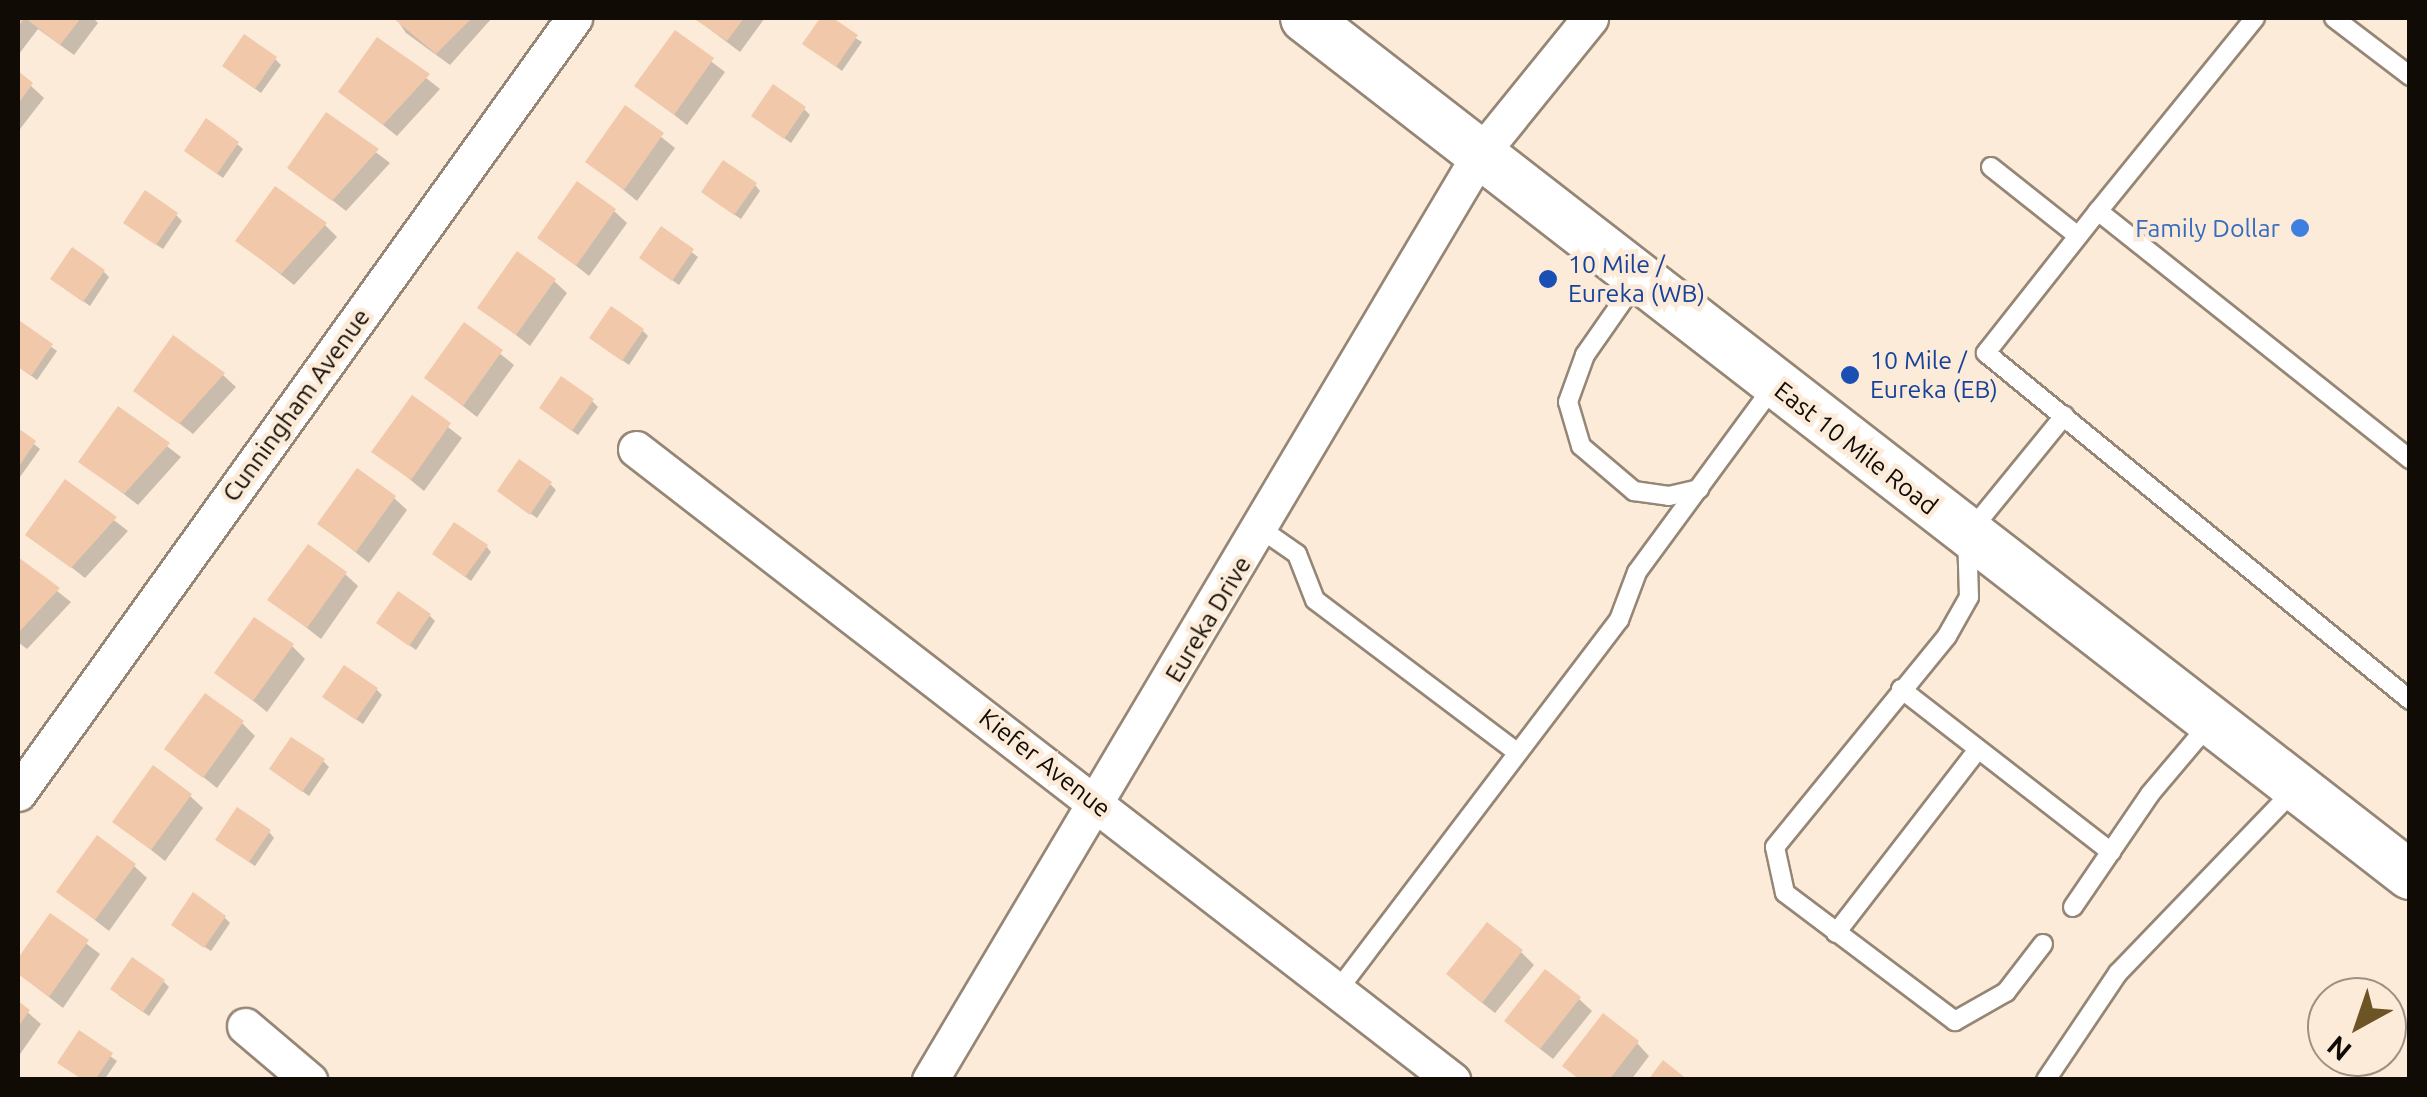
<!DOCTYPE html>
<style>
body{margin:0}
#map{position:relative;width:2427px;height:1097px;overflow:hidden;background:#fcebd8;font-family:Ubuntu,sans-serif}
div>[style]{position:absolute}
.shadow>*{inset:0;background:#0003}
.building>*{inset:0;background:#f2c8aa}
.roads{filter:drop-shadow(2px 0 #968675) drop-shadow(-2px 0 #968675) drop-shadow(0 2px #968675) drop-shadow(0 -2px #968675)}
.lane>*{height:18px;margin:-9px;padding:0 9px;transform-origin:9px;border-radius:9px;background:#fff}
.street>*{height:35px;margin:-17.5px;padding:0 17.5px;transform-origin:17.5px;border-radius:17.5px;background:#fff}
.secondary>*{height:48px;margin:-24px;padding:0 24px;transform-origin:24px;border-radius:24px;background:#fff}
.dots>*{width:28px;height:28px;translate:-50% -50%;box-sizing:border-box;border:5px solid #fcebd8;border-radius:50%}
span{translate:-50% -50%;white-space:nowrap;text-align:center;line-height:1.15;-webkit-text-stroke:9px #fcebd8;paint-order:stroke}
.shop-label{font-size:25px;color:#366cbe}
.right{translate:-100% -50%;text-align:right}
.transit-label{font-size:25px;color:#164399}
.left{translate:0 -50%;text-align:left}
.street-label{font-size:25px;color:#100b05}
.frame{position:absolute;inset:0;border:20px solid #100b05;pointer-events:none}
.north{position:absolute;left:2307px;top:977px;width:100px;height:100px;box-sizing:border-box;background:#fcebd8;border:2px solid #9e9184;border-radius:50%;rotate:220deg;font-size:28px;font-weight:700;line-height:40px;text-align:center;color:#100b05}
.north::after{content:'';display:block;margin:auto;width:35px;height:45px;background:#6d5425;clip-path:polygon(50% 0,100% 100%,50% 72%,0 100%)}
</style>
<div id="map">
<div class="shadow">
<div style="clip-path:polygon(18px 18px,93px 18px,98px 23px,74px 55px,38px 29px,19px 54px)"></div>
<div style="clip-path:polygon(396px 18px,492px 18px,450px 65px,406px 33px)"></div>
<div style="clip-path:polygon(695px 18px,765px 18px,740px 52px)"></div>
<div style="clip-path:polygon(823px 18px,862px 42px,842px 71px,805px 43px)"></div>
<div style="clip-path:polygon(675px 34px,725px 72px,687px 125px,638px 86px)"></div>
<div style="clip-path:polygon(378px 40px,440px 89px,397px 136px,341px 92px)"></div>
<div style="clip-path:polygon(275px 59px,281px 65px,261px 93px,230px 71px)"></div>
<div style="clip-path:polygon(18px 74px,44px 98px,20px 129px,18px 127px)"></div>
<div style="clip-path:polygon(626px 109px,675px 148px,637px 201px,588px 161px)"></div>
<div style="clip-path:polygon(804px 109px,810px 115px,791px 143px,760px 121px)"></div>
<div style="clip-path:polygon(327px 115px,390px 163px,346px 211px,290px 167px)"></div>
<div style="clip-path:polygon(237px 144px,243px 149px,223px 178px,192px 156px)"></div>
<div style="clip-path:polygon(755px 185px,760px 191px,741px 219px,710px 198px)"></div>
<div style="clip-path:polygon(614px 211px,627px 223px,589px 276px,540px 237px)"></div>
<div style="clip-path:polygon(176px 215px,182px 221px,163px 249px,131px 228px)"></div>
<div style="clip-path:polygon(325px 225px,337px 237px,294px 285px,238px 241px)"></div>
<div style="clip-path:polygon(662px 230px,698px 257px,679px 285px,648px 263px)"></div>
<div style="clip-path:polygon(104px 272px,109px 277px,90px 306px,59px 284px)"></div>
<div style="clip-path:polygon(554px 281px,567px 293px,530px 346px,480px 307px)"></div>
<div style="clip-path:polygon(20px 324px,57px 351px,37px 380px,18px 366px)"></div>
<div style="clip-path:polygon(465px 325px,514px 365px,477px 417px,427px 378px)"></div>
<div style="clip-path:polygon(643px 331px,648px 336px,629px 365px,598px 343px)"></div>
<div style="clip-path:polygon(223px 375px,236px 387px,193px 434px,136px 390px)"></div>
<div style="clip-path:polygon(412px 399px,462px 438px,424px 491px,375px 451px)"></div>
<div style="clip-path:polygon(592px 401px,598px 407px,578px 435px,547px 413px)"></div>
<div style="clip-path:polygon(119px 409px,181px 457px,138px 505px,81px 461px)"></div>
<div style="clip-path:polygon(18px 431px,40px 449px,20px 477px,18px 475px)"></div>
<div style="clip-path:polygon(66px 483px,128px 531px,85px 578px,29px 534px)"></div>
<div style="clip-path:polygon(550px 484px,556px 490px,537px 518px,506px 497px)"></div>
<div style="clip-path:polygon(394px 498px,407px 510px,369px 563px,320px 524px)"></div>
<div style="clip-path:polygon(486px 546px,491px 552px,471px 581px,441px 559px)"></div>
<div style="clip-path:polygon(18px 560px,71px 602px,27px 649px,18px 642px)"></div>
<div style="clip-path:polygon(345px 574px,358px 586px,321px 639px,271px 600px)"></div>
<div style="clip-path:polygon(430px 616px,435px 621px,416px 650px,385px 628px)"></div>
<div style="clip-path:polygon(292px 646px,305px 659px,267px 712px,217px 672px)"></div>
<div style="clip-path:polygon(376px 689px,382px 695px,363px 724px,331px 702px)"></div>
<div style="clip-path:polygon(242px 723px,255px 736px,217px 788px,168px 749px)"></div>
<div style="clip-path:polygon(323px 761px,329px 767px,309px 796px,278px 774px)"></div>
<div style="clip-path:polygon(190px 796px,203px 808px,165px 861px,116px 822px)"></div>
<div style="clip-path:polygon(269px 832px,274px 838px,255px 866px,224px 845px)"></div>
<div style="clip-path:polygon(134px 866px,147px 878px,109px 931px,59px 892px)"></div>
<div style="clip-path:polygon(50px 916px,100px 954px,63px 1008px,18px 973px,18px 962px)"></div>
<div style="clip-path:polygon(225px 918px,230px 923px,211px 951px,179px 930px)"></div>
<div style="clip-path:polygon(1521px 952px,1534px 965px,1495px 1013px,1462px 987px)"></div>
<div style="clip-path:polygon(164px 982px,169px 987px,149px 1016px,118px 995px)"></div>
<div style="clip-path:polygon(1579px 999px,1592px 1011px,1553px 1059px,1520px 1033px)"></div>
<div style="clip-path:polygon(18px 1004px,41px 1024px,18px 1057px)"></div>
<div style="clip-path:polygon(80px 1034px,117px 1061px,104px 1080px,84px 1080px)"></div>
<div style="clip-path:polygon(1637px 1043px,1649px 1056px,1631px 1080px,1580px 1080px)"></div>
</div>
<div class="building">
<div style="clip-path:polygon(18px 18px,81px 18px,60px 45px,25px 18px,18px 27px)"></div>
<div style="clip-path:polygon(393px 18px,472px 18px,436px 54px)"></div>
<div style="clip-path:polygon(693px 18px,744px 18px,727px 41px)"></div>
<div style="clip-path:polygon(820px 18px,833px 18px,858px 35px,836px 67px,802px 44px)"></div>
<div style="clip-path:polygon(675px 30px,714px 58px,674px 115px,634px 86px)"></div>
<div style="clip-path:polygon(244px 34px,277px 57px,255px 89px,222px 66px)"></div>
<div style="clip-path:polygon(377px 37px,430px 74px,383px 125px,338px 92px)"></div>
<div style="clip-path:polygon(18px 71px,33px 83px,18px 104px)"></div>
<div style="clip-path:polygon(773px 84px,806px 107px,784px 139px,751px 116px)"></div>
<div style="clip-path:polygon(625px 105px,664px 133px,624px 190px,585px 162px)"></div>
<div style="clip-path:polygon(326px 112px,379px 149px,332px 201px,287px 168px)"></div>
<div style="clip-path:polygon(206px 118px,239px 142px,217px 174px,184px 151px)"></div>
<div style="clip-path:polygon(723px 160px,757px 183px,734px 215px,701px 192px)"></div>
<div style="clip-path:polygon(577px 181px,616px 209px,576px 266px,537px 238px)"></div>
<div style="clip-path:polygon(275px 186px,327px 223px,281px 274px,235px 241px)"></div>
<div style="clip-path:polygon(145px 190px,178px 213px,156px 245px,123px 223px)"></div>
<div style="clip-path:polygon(661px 226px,694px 249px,672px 281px,639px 258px)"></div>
<div style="clip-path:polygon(72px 247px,105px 270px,83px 302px,50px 279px)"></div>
<div style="clip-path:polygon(517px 251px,556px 279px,516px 335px,477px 308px)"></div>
<div style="clip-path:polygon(611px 306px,644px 329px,622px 361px,589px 338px)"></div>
<div style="clip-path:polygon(20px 321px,53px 344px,31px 376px,18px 367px)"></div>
<div style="clip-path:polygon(464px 322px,503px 350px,463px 406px,424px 378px)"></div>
<div style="clip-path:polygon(173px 335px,225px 373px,179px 424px,133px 391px)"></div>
<div style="clip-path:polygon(561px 376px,594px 399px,572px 431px,539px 408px)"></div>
<div style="clip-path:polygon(412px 395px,451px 423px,411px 480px,371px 452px)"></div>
<div style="clip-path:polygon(118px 406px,170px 443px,124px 494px,78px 462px)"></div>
<div style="clip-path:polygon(18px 428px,36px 441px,18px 468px)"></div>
<div style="clip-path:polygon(519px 459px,552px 482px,530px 515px,497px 491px)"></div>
<div style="clip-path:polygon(357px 468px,396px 496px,356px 552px,317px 524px)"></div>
<div style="clip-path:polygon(65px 479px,117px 517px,71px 568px,25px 535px)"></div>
<div style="clip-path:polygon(454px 522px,488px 545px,465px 577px,432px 554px)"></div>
<div style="clip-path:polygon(308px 544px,347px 572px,307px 628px,267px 600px)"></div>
<div style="clip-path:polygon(18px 557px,60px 588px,18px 633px)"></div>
<div style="clip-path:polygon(398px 591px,431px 614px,409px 646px,376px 623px)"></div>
<div style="clip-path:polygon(254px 617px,294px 644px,253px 701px,214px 673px)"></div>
<div style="clip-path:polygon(344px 665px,378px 688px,356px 720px,322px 697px)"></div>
<div style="clip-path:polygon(205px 693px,244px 721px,203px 778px,164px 749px)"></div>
<div style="clip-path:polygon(291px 737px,325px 759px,302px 792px,269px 769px)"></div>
<div style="clip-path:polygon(153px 765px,192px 794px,151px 850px,112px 822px)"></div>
<div style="clip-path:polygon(237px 807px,271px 830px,249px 862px,215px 840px)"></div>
<div style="clip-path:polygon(97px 835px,136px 864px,95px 920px,56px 892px)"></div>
<div style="clip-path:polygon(193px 892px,226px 916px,204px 948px,171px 925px)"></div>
<div style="clip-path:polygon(50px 913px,89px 940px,49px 997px,18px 974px,18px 958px)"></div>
<div style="clip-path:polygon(1487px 922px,1523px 950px,1482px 1003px,1446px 974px)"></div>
<div style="clip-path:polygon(132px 957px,165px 980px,143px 1012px,110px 989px)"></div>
<div style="clip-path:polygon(1545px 969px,1581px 997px,1540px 1049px,1504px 1021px)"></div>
<div style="clip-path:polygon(18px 1001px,30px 1010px,18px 1027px)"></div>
<div style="clip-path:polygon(1603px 1013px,1639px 1041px,1609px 1080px,1580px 1080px,1562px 1066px)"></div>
<div style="clip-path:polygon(79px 1030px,113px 1053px,95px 1080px,83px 1080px,57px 1063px)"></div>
<div style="clip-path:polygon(1663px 1060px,1688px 1080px,1648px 1080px)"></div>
</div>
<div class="roads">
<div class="lane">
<div style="left:2255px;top:18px;width:249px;rotate:129.1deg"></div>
<div style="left:2098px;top:211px;width:399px;rotate:38.5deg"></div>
<div style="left:2334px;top:18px;width:96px;rotate:37.3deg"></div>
<div style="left:1991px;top:167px;width:111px;rotate:38.4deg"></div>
<div style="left:2098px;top:211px;width:181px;rotate:128.3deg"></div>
<div style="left:1986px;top:353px;width:548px;rotate:39.3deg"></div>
<div style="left:1638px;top:279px;width:93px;rotate:124.9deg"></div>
<div style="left:1585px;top:355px;width:50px;rotate:109.9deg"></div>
<div style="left:1568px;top:402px;width:46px;rotate:73.5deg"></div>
<div style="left:1581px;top:446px;width:70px;rotate:40.3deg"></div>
<div style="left:1634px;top:491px;width:35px;rotate:8deg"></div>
<div style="left:1669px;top:496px;width:31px;rotate:-13deg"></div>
<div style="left:1261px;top:529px;width:44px;rotate:34.8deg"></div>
<div style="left:1297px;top:554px;width:49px;rotate:68.6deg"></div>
<div style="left:1315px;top:600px;width:254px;rotate:37deg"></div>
<div style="left:1901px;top:689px;width:266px;rotate:37.8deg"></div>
<div style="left:2073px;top:907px;width:137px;rotate:-55.7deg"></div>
<div style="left:2150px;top:794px;width:93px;rotate:-49.8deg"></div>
<div style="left:1836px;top:933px;width:232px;rotate:-52.3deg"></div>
<div style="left:2043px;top:944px;width:61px;rotate:127.6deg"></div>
<div style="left:2006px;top:992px;width:59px;rotate:150.4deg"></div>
<div style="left:1955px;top:1021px;width:213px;rotate:-143deg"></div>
<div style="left:1785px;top:893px;width:47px;rotate:-102.3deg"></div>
<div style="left:1775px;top:847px;width:272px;rotate:-50.8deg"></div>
<div style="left:1947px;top:636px;width:45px;rotate:-60.6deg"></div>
<div style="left:1969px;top:597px;width:62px;rotate:-91.8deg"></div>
<div style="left:1967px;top:535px;width:154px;rotate:-50.8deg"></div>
<div style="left:1338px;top:990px;width:465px;rotate:-52.8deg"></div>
<div style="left:1619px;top:620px;width:51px;rotate:-69.4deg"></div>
<div style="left:1637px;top:572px;width:233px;rotate:-53.7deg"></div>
<div style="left:2046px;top:1080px;width:129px;rotate:-56.1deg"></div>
<div style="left:2118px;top:973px;width:255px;rotate:-46.1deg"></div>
</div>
<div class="street">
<div style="left:636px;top:449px;width:1032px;rotate:37.71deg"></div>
<div style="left:18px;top:793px;width:954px;rotate:-54.34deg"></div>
<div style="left:245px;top:1026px;width:84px;rotate:40.2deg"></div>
<div style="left:930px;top:1080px;width:1077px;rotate:-59.29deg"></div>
<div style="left:1480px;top:154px;width:175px;rotate:-51deg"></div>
</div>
<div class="secondary">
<div style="left:1305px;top:18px;width:1398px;rotate:37.8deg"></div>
</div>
</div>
<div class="dots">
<div style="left:2300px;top:228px;background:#3f7fe0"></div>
<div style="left:1548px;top:279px;background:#1a4fb4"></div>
<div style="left:1850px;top:375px;background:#1a4fb4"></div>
</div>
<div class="shop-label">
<span class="right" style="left:2280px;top:228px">Family Dollar</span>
</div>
<div class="transit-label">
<span class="left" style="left:1568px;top:279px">10 Mile /<br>Eureka (WB)</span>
<span class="left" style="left:1870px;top:375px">10 Mile /<br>Eureka (EB)</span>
</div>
<div class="street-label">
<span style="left:296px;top:405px;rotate:-54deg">Cunningham Avenue</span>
<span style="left:1856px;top:448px;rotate:38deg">East 10 Mile Road</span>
<span style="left:1208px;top:619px;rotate:-59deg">Eureka Drive</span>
<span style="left:1045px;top:763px;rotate:38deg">Kiefer Avenue</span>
</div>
<div class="frame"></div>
<div class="north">N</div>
</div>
